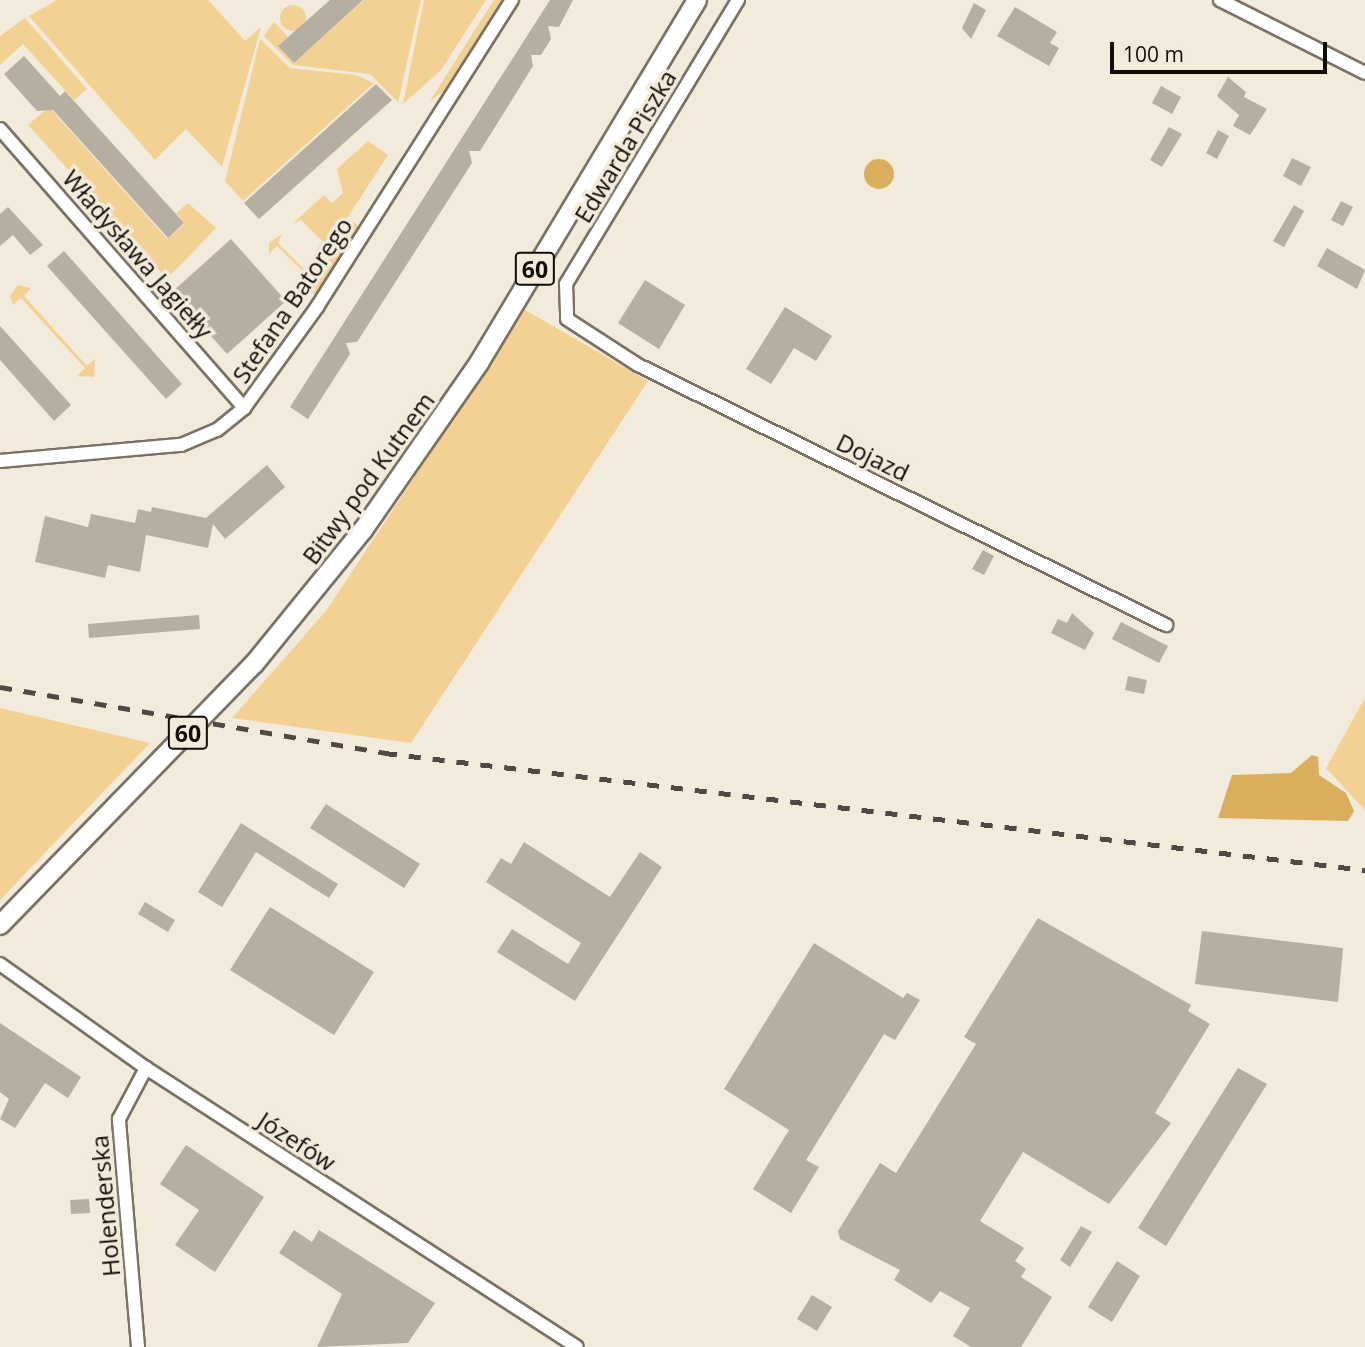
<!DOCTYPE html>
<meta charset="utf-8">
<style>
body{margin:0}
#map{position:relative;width:1365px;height:1347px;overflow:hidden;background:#f2eadb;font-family:"Open Sans",sans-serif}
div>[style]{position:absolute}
.green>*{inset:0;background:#f2d192}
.round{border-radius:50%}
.water>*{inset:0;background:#d9af5e}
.building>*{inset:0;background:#b6aea0}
.roads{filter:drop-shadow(2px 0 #7a7265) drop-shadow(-2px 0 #7a7265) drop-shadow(0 2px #7a7265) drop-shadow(0 -2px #7a7265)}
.minor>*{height:12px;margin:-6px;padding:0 6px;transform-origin:6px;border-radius:6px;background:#fff}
.primary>*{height:18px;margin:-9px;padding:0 9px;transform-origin:9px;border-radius:9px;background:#fff}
.rail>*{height:4.5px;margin-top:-2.25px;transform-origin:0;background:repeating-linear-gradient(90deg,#4e4942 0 12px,transparent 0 24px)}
span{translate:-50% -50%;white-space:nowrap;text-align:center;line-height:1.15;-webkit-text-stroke:7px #f2eadb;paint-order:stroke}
.shield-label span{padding:2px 5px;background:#f2eadb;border:2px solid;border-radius:5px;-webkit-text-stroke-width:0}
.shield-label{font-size:23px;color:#0f0c08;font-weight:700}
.street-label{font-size:24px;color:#0f0c08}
.scale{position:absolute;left:1110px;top:42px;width:217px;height:32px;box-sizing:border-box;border:4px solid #0f0c08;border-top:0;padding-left:9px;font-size:21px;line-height:24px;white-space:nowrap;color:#0f0c08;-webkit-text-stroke:5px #f2eadb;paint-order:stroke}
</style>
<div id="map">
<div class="green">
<div style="clip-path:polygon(57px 0,208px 0,245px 41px,261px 27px,222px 167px,186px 129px,155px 160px,29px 16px)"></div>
<div style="clip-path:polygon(364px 0,421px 0,398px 102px,370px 74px,293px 65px,264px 36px,274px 22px,288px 37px,278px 46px,294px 63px)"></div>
<div style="clip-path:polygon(424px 0,486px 0,441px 70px,403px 104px)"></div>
<div style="clip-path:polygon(494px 0,503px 0,448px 88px,430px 101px)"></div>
<div class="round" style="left:280px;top:5px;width:26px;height:26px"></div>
<div style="clip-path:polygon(25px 18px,87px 89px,74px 100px,23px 44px,0 65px,0 36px)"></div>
<div style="clip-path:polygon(260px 39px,290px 68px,356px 75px,374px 83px,243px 201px,225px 181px)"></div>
<div style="clip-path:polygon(49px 107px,167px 239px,185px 224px,176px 213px,188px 203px,216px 228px,167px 279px,28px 125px)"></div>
<div style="clip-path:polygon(368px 141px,388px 155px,309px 277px,277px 246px,269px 254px,269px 243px,282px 234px,278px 243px,305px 270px,321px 255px,316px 250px,323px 242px,301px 220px,292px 224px,324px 195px,332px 203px,343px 193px,337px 169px)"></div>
<div style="clip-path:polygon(354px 221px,359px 228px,316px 294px,308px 292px)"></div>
<div style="clip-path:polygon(18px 285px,31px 288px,24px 296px,87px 366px,95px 359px,94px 377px,77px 376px,85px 368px,21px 298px,13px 305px,10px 296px)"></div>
<div style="clip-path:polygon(525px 310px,648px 381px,411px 743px,232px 718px,326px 611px)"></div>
<div style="clip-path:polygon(1365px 698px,1365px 810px,1326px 768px)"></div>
<div style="clip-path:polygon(0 708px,150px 743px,0 900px)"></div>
</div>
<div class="water">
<div class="round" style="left:864px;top:159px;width:30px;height:30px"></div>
<div style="clip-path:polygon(1312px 755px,1318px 757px,1319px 775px,1346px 793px,1354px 811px,1348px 821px,1218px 818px,1232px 775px,1291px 773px)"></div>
</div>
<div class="building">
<div style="clip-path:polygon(330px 0,363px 0,294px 63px,278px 46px)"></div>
<div style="clip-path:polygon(550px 0,573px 0,559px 27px,548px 26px,551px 39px,541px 55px,531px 55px,533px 66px,480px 151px,469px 151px,472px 163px,357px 342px,346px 343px,350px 354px,308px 419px,290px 407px)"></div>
<div style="clip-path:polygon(974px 3px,986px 10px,971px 39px,962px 28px)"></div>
<div style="clip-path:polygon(1015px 7px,1057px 32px,1050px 43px,1059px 48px,1049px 66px,997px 36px)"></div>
<div style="clip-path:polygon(24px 56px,60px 96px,65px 91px,184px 223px,168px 238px,53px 110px,37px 111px,4px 74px)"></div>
<div style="clip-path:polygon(1228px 77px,1246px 92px,1244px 97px,1267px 109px,1250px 135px,1233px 126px,1239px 115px,1217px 96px)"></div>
<div style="clip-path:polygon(376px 84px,392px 100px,259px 219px,244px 203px)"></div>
<div style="clip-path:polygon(1161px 86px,1181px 97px,1172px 114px,1152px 103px)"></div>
<div style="clip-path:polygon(1169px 127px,1182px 134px,1162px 167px,1150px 160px)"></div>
<div style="clip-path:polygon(1218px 130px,1229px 136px,1217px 159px,1206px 153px)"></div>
<div style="clip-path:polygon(1292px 158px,1311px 167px,1301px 186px,1283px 176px)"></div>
<div style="clip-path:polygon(1341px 201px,1353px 207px,1343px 226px,1331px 220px)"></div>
<div style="clip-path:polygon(1294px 205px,1304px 211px,1284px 247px,1273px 241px)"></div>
<div style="clip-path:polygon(8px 207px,43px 245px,30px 255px,13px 235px,0 246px,0 214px)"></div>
<div style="clip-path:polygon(231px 239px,286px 301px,227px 354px,172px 292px)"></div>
<div style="clip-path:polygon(1327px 248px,1365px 270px,1357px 289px,1317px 266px)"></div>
<div style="clip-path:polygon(64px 251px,182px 384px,166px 399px,47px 266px)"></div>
<div style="clip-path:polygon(645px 280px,685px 305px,659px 349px,618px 323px)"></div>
<div style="clip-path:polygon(785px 307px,832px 336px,816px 361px,794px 348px,771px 384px,746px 369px)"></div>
<div style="clip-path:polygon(0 326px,71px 405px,54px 421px,0 360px)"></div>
<div style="clip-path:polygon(267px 465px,285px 487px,225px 539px,213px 524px,208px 548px,146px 535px,140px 572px,108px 565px,105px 578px,35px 562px,45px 516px,88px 527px,91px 514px,135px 523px,138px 509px,151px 512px,152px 507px,206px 518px)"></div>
<div style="clip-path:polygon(983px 550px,994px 556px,984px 575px,972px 569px)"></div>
<div style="clip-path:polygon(1072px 613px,1094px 633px,1085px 650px,1051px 633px,1058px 619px,1067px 623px)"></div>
<div style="clip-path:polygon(199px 615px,200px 629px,89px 638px,88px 624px)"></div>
<div style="clip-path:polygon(1121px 622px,1168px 646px,1159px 663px,1112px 639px)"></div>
<div style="clip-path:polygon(1128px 676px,1147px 680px,1144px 694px,1125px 690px)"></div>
<div style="clip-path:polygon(326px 804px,420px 864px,404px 888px,310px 828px)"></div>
<div style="clip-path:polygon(241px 823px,338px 884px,329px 898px,256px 852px,222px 907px,198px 892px)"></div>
<div style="clip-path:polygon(524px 842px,610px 897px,640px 852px,662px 867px,575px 1001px,497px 952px,512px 929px,568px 964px,581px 943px,486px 882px,501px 858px,511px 864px)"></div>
<div style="clip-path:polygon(145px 902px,175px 920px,168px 932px,138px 914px)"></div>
<div style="clip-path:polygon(270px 907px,374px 972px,334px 1035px,230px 970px)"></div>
<div style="clip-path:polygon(1038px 918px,1191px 1005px,1188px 1011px,1210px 1024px,1155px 1113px,1171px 1123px,1109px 1204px,1023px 1152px,980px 1221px,1024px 1248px,1015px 1261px,1026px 1269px,1021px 1277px,1052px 1297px,1021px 1347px,971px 1347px,953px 1336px,970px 1308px,940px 1291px,931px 1303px,894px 1280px,900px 1270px,840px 1239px,838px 1231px,880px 1163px,896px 1173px,976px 1044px,964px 1037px)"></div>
<div style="clip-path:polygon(1202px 931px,1343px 948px,1338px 1002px,1195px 984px)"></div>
<div style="clip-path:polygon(814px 943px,903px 998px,907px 993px,920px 1000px,895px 1040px,884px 1034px,806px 1160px,819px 1167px,791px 1213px,753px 1189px,789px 1130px,724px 1089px)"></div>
<div style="clip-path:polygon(0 1023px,81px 1077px,68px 1098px,45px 1083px,15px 1128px,0 1119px,9px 1099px,0 1092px)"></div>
<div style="clip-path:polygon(1238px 1068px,1267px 1084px,1166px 1246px,1138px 1228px)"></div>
<div style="clip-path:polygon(186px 1145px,264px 1197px,215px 1272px,175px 1245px,199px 1210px,160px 1184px)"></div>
<div style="clip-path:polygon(89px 1199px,90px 1213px,71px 1214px,70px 1200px)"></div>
<div style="clip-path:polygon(1081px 1226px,1092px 1232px,1070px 1267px,1060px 1260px)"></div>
<div style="clip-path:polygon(294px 1230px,312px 1242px,319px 1230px,435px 1303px,408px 1343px,317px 1347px,342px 1294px,279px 1253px)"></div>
<div style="clip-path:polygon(1117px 1261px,1140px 1276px,1112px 1322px,1088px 1307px)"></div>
<div style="clip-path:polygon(812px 1295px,832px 1307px,817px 1331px,797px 1319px)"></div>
</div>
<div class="roads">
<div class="minor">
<div style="left:738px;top:0;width:332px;rotate:121.2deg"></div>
<div style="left:566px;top:284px;width:35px;rotate:88deg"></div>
<div style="left:567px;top:319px;width:85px;rotate:32.9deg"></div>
<div style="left:638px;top:365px;width:589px;rotate:26.22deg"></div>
<div style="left:1220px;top:0;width:162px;rotate:26.7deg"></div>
<div style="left:0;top:129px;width:371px;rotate:48.8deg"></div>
<div style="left:0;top:461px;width:182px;rotate:-5.1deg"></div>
<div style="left:181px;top:445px;width:39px;rotate:-23deg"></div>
<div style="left:217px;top:430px;width:35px;rotate:-39deg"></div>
<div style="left:244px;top:408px;width:125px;rotate:-54.1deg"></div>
<div style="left:317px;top:307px;width:364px;rotate:-57.6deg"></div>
<div style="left:0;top:964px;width:179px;rotate:35.5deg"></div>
<div style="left:146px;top:1068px;width:513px;rotate:32.92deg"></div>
<div style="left:138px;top:1347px;width:229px;rotate:-94.8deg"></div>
<div style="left:119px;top:1119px;width:58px;rotate:-62.1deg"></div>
</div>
<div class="primary">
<div style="left:0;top:925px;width:364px;rotate:-45.8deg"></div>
<div style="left:254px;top:664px;width:173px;rotate:-50.9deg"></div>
<div style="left:363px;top:530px;width:203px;rotate:-55.2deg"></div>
<div style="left:479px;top:363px;width:423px;rotate:-59deg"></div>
</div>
</div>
<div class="rail">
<div style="left:0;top:687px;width:391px;rotate:9.7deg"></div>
<div style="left:385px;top:753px;width:987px;rotate:6.81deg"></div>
</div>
<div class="shield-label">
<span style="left:535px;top:269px">60</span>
<span style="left:188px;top:733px">60</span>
</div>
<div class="street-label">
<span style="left:625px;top:146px;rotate:-59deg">Edwarda Piszka</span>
<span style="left:138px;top:254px;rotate:49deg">Władysława Jagiełły</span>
<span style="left:292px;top:300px;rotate:-56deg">Stefana Batorego</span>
<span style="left:873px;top:457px;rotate:26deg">Dojazd</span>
<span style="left:368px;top:478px;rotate:-54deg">Bitwy pod Kutnem</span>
<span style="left:297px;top:1141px;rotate:33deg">Józefów</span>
<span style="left:105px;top:1206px;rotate:-95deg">Holenderska</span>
</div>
<div class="scale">100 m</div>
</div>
